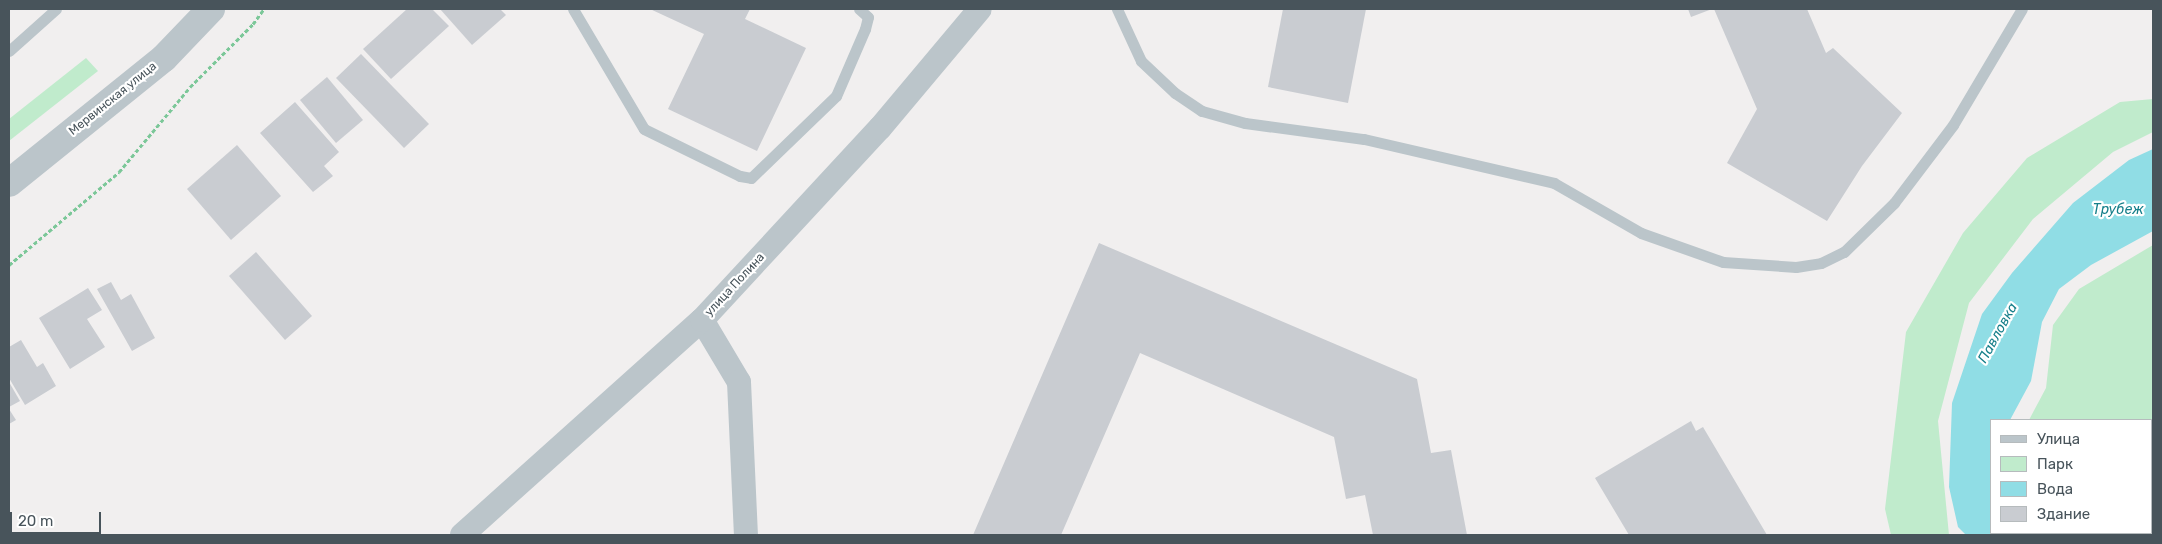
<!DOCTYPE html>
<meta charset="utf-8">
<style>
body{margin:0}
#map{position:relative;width:2162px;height:544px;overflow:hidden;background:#f1efef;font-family:Rubik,sans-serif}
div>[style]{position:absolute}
.green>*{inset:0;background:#c0ebcc}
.water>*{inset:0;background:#90dde5}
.building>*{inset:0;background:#c9ccd1}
.path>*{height:3px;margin-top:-1.5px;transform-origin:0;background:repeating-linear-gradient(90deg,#7bc798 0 4px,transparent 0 6.5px)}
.service>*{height:11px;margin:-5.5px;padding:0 5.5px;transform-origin:5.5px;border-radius:5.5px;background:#bbc5ca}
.minor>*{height:24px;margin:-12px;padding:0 12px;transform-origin:12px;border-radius:12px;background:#bbc5ca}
.tertiary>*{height:28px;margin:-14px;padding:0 14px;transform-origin:14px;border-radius:14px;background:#bbc5ca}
span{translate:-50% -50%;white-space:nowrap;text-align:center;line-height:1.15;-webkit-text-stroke:4.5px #fff;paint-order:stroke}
.street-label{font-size:12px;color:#48545b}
.water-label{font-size:14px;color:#167f8a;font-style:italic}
.frame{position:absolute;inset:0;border:10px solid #48545b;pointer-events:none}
.legend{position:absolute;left:1990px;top:419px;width:162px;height:115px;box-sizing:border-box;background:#fff;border:1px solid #b6bbbd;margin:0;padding:6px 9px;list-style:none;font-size:15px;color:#48545b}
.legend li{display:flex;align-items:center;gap:10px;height:25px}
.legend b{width:25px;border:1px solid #b6bbbd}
.scale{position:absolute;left:10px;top:512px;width:91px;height:22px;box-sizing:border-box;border:2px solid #48545b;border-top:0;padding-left:6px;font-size:15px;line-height:18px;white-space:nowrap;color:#48545b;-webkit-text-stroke:4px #fff;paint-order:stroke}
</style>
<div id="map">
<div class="green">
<div style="clip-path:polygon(86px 58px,98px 71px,9px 141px,9px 119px)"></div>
<div style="clip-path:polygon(2153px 99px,2153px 132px,2113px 152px,2033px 219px,1969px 303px,1938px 421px,1949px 535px,1891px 535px,1885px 509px,1906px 332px,1963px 233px,2027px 158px,2120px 102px)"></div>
<div style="clip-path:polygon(2153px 245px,2153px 535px,2041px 535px,2040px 533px,2151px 533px,2151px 420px,2029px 420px,2046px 388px,2053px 325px,2079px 289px)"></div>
</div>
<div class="water">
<div style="clip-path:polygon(2153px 149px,2153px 231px,2091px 265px,2059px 289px,2042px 322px,2031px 381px,2010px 420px,1991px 420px,1991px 533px,2025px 535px,1966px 535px,1958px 527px,1949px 487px,1952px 403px,1982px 314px,2012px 273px,2073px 203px,2129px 160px)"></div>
</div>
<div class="building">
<div style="clip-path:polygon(407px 9px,432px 9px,449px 26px,391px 79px,363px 49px)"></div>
<div style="clip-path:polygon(440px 9px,500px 9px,506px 15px,472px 45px)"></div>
<div style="clip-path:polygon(650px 9px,750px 9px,745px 19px,806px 48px,757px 151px,668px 109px,704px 34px)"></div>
<div style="clip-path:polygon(1283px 9px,1366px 9px,1348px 103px,1268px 87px)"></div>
<div style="clip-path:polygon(1688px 9px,1712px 9px,1691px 17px)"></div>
<div style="clip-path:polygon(1714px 9px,1807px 9px,1826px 53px,1833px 48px,1902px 113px,1862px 166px,1827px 221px,1727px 163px,1757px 109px)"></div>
<div style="clip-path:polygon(361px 54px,429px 124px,404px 148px,336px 78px)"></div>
<div style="clip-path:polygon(327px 77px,363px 120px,336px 143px,300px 100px)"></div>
<div style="clip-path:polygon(295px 102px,339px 152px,324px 166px,333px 176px,313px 192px,260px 133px)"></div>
<div style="clip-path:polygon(237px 145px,281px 196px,231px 240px,187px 189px)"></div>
<div style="clip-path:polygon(1099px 243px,1417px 379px,1431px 453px,1451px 450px,1467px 535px,1373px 535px,1365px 495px,1346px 499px,1334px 437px,1140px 353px,1061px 535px,973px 535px)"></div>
<div style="clip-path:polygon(256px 252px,312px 316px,285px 340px,229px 276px)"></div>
<div style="clip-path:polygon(111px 282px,121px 300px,131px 294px,155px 338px,132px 351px,97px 289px)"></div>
<div style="clip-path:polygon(88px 288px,102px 310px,87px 319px,105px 347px,70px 369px,39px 318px)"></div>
<div style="clip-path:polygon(21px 340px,37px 367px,43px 363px,56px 386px,25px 405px,9px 378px,9px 347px)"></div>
<div style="clip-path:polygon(9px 382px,20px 401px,9px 407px)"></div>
<div style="clip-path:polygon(9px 409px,16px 420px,9px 424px)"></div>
<div style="clip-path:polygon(1691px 421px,1696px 431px,1703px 427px,1767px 535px,1629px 535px,1595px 478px)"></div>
</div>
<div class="path">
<div style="left:9px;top:265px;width:144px;rotate:-40.2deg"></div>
<div style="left:119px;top:172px;width:111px;rotate:-50.1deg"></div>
<div style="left:190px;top:87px;width:89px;rotate:-45deg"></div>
<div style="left:253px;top:24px;width:19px;rotate:-54deg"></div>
</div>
<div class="service">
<div style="left:573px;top:9px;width:139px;rotate:59.4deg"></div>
<div style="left:644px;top:129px;width:107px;rotate:26.1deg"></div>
<div style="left:740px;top:176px;width:11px;rotate:10deg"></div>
<div style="left:751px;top:178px;width:118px;rotate:-44deg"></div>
<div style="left:836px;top:96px;width:73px;rotate:-66.6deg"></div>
<div style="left:865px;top:29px;width:12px;rotate:-76deg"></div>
<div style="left:868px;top:17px;width:12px;rotate:-138deg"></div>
<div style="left:1117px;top:9px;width:57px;rotate:65.2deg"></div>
<div style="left:1141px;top:61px;width:47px;rotate:43.3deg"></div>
<div style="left:1175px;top:93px;width:32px;rotate:34deg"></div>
<div style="left:1202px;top:111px;width:45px;rotate:15.6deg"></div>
<div style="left:1245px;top:123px;width:120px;rotate:7.7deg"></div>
<div style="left:1364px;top:139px;width:195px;rotate:13deg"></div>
<div style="left:1554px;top:183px;width:100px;rotate:29.9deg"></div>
<div style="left:1641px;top:233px;width:87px;rotate:19.5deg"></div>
<div style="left:1723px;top:262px;width:73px;rotate:3.9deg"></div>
<div style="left:1796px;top:267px;width:25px;rotate:-9deg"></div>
<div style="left:1821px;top:263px;width:25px;rotate:-26deg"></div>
<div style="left:1844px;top:252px;width:70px;rotate:-44.4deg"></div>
<div style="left:1894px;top:203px;width:98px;rotate:-52.9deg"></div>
<div style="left:1953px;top:125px;width:135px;rotate:-59.3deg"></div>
<div style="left:9px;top:51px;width:63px;rotate:-41.8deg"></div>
</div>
<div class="minor">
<div style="left:702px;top:320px;width:72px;rotate:59.2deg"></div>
<div style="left:739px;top:382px;width:153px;rotate:87.4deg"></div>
<div style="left:462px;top:535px;width:322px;rotate:-41.9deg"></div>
<div style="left:702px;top:320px;width:262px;rotate:-47.2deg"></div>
<div style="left:880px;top:128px;width:155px;rotate:-50deg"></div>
</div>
<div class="tertiary">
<div style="left:9px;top:183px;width:199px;rotate:-38.9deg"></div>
<div style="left:164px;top:58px;width:68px;rotate:-46.2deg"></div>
</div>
<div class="street-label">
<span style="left:113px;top:99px;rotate:-39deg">Мервинская улица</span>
<span style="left:735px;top:285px;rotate:-47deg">улица Полина</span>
</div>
<div class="water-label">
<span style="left:2118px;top:210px">Трубеж</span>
<span style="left:1998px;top:333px;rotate:-61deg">Павловка</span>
</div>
<div class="frame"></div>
<ul class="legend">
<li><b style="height:6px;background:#bbc5ca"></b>Улица</li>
<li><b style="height:14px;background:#c0ebcc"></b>Парк</li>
<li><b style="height:14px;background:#90dde5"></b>Вода</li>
<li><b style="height:14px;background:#c9ccd1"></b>Здание</li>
</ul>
<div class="scale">20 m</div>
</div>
